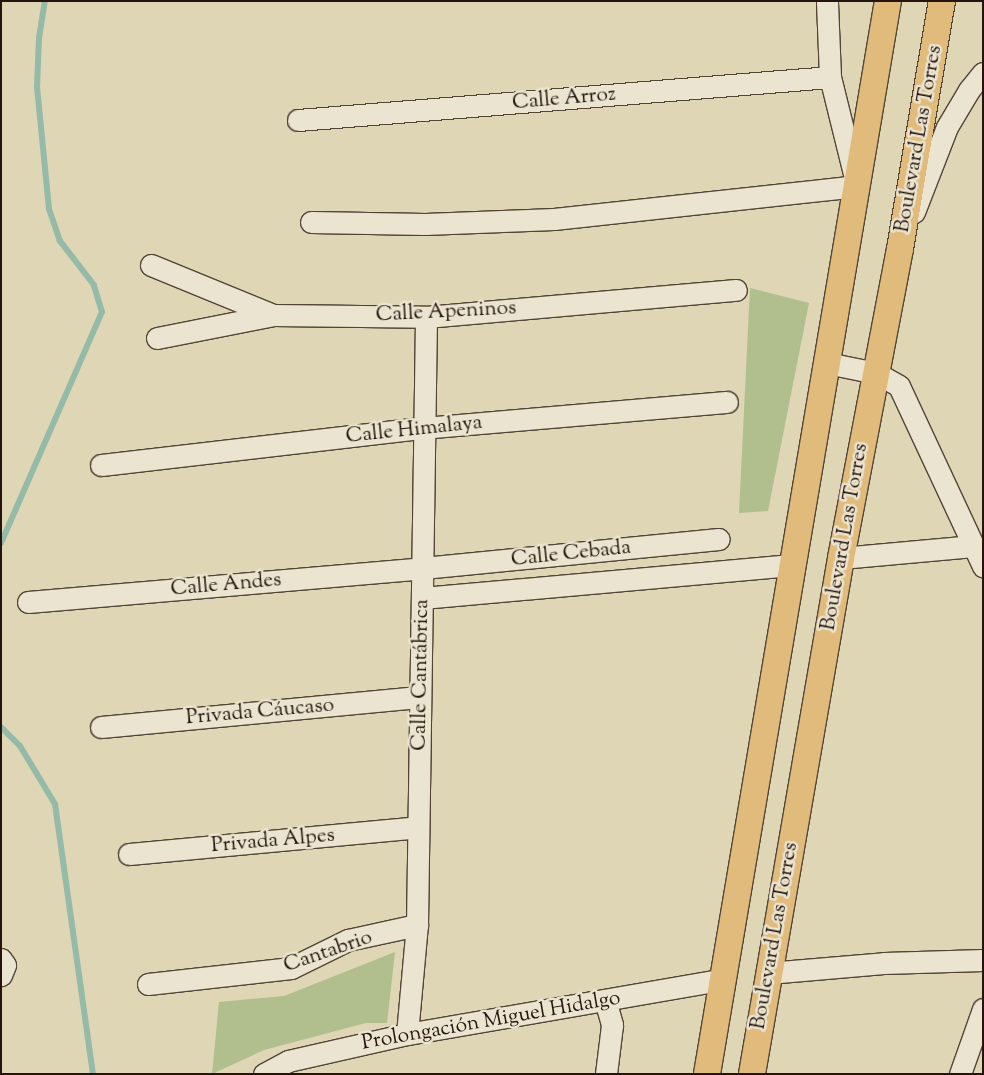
<!DOCTYPE html>
<meta charset="utf-8">
<style>
body{margin:0}
#map{position:relative;width:984px;height:1075px;overflow:hidden;background:#dfd6b6;font-family:"Sorts Mill Goudy",serif}
div>[style]{position:absolute}
.green>*{inset:0;background:#b1be8e}
.stream>*{height:6px;margin:-3px;padding:0 3px;transform-origin:3px;border-radius:3px;background:#95baa8}
.roads{filter:drop-shadow(1px 0 #534436) drop-shadow(-1px 0 #534436) drop-shadow(0 1px #534436) drop-shadow(0 -1px #534436)}
.minor>*{height:21px;margin:-10.5px;padding:0 10.5px;transform-origin:10.5px;border-radius:10.5px;background:#eae4d0}
.major>*{height:26px;margin:-13px;padding:0 13px;transform-origin:13px;border-radius:13px;background:#e0bb7b}
span{translate:-50% -50%;white-space:nowrap;text-align:center;line-height:1.15;-webkit-text-stroke:5px #eae4d0;paint-order:stroke}
.street-label{font-size:21px;color:#24140c}
.frame{position:absolute;inset:0;border:2px solid #24140c;pointer-events:none}
</style>
<div id="map">
<div class="green">
<div style="clip-path:polygon(750px 288px,809px 303px,768px 511px,739px 513px)"></div>
<div style="clip-path:polygon(395px 952px,387px 1023px,366px 1023px,264px 1050px,212px 1074px,219px 1002px,284px 996px)"></div>
</div>
<div class="stream">
<div style="left:1px;top:543px;width:252px;rotate:-66.4deg"></div>
<div style="left:102px;top:312px;width:28px;rotate:-107deg"></div>
<div style="left:94px;top:285px;width:56px;rotate:-127.7deg"></div>
<div style="left:60px;top:241px;width:34px;rotate:-109deg"></div>
<div style="left:49px;top:209px;width:123px;rotate:-95.6deg"></div>
<div style="left:37px;top:87px;width:49px;rotate:-87.7deg"></div>
<div style="left:39px;top:38px;width:37px;rotate:-81deg"></div>
<div style="left:1px;top:727px;width:27px;rotate:45deg"></div>
<div style="left:20px;top:746px;width:68px;rotate:58.9deg"></div>
<div style="left:55px;top:804px;width:273px;rotate:82deg"></div>
</div>
<div class="roads">
<div class="minor">
<div style="left:298px;top:120px;width:534px;rotate:-4.62deg"></div>
<div style="left:914px;top:212px;width:91px;rotate:-68.8deg"></div>
<div style="left:947px;top:127px;width:43px;rotate:-59.3deg"></div>
<div style="left:969px;top:90px;width:22px;rotate:-51deg"></div>
<div style="left:311px;top:222px;width:114px;rotate:1deg"></div>
<div style="left:425px;top:224px;width:129px;rotate:-2.2deg"></div>
<div style="left:554px;top:219px;width:305px;rotate:-6.2deg"></div>
<div style="left:857px;top:186px;width:112px;rotate:-103.9deg"></div>
<div style="left:830px;top:77px;width:76px;rotate:-92.3deg"></div>
<div style="left:151px;top:265px;width:132px;rotate:22.3deg"></div>
<div style="left:157px;top:338px;width:118px;rotate:-11.2deg"></div>
<div style="left:273px;top:315px;width:153px;rotate:0.7deg"></div>
<div style="left:426px;top:317px;width:311px;rotate:-5deg"></div>
<div style="left:827px;top:363px;width:50px;rotate:11.5deg"></div>
<div style="left:876px;top:373px;width:26px;rotate:29deg"></div>
<div style="left:899px;top:386px;width:199px;rotate:65deg"></div>
<div style="left:101px;top:465px;width:324px;rotate:-6.6deg"></div>
<div style="left:423px;top:428px;width:305px;rotate:-4.9deg"></div>
<div style="left:841px;top:558px;width:133px;rotate:-5.2deg"></div>
<div style="left:422px;top:598px;width:371px;rotate:-5.1deg"></div>
<div style="left:28px;top:602px;width:396px;rotate:-4.9deg"></div>
<div style="left:423px;top:568px;width:297px;rotate:-5.6deg"></div>
<div style="left:101px;top:727px;width:319px;rotate:-5.4deg"></div>
<div style="left:129px;top:854px;width:290px;rotate:-5.3deg"></div>
<div style="left:1px;top:959px;width:7px;rotate:56deg"></div>
<div style="left:5px;top:965px;width:11px;rotate:112deg"></div>
<div style="left:768px;top:973px;width:116px;rotate:-4.9deg"></div>
<div style="left:884px;top:963px;width:99px;rotate:-1.7deg"></div>
<div style="left:148px;top:984px;width:144px;rotate:-6.4deg"></div>
<div style="left:291px;top:968px;width:64px;rotate:-26.2deg"></div>
<div style="left:348px;top:940px;width:71px;rotate:-12.3deg"></div>
<div style="left:605px;top:1000px;width:26px;rotate:74deg"></div>
<div style="left:612px;top:1025px;width:49px;rotate:97deg"></div>
<div style="left:407px;top:1034px;width:109px;rotate:-84.8deg"></div>
<div style="left:417px;top:925px;width:608px;rotate:-89.15deg"></div>
<div style="left:264px;top:1074px;width:27px;rotate:-28deg"></div>
<div style="left:288px;top:1061px;width:122px;rotate:-12.8deg"></div>
<div style="left:407px;top:1034px;width:319px;rotate:-9.8deg"></div>
<div style="left:960px;top:1074px;width:69px;rotate:-70.5deg"></div>
</div>
<div class="major">
<div style="left:707px;top:1074px;width:1088px;rotate:-80.43deg"></div>
<div style="left:752px;top:1074px;width:524px;rotate:-80.21deg"></div>
<div style="left:841px;top:558px;width:315px;rotate:-79.2deg"></div>
<div style="left:900px;top:249px;width:252px;rotate:-80.4deg"></div>
</div>
</div>
<div class="street-label">
<span style="left:564px;top:99px;rotate:-5deg">Calle Arroz</span>
<span style="left:919px;top:139px;rotate:-80deg">Boulevard Las Torres</span>
<span style="left:446px;top:312px;rotate:-3deg">Calle Apeninos</span>
<span style="left:414px;top:430px;rotate:-6deg">Calle Himalaya</span>
<span style="left:845px;top:537px;rotate:-80deg">Boulevard Las Torres</span>
<span style="left:571px;top:554px;rotate:-6deg">Calle Cebada</span>
<span style="left:226px;top:585px;rotate:-5deg">Calle Andes</span>
<span style="left:421px;top:675px;rotate:-89deg">Calle Cantábrica</span>
<span style="left:260px;top:712px;rotate:-5deg">Privada Cáucaso</span>
<span style="left:273px;top:841px;rotate:-5deg">Privada Alpes</span>
<span style="left:775px;top:936px;rotate:-80deg">Boulevard Las Torres</span>
<span style="left:328px;top:952px;rotate:-19deg">Cantabrio</span>
<span style="left:491px;top:1021px;rotate:-10deg">Prolongación Miguel Hidalgo</span>
</div>
<div class="frame"></div>
</div>
